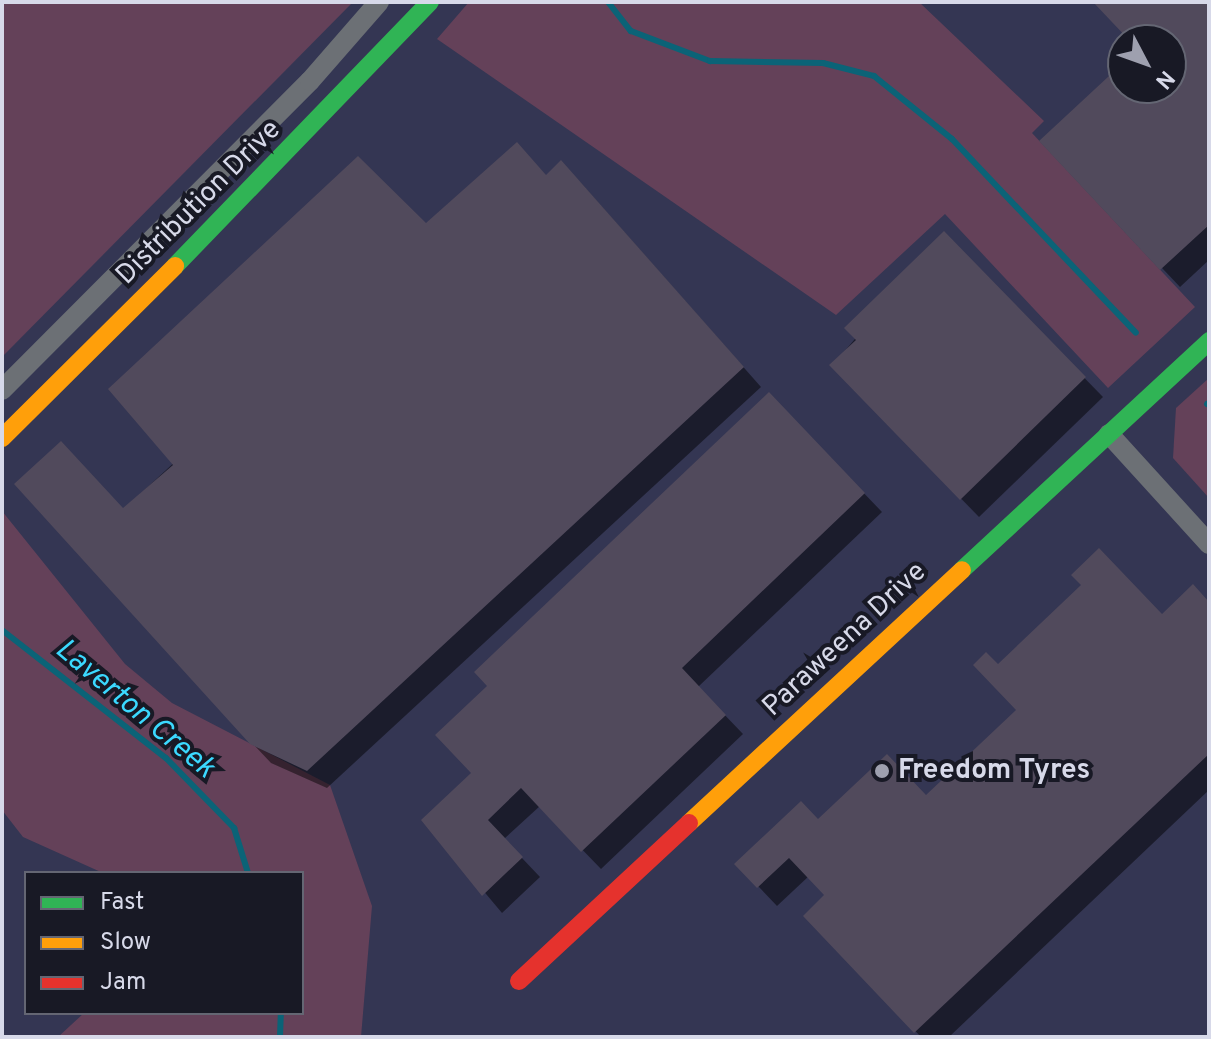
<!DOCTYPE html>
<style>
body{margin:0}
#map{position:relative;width:1211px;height:1039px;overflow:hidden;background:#343543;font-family:Overpass,sans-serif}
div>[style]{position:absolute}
.built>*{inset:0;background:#343653}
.green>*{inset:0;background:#644159}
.shadow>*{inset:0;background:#0007}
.stream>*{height:6px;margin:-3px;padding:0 3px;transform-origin:3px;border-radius:3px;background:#0b6377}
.building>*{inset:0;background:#514a5c}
.street>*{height:20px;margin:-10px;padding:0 10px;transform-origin:10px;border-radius:10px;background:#6c7075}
.fast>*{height:18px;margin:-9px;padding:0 9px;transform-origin:9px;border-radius:9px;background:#30b455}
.slow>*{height:18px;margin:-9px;padding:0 9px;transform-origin:9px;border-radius:9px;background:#ff9f0a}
.jam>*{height:18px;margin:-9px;padding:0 9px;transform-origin:9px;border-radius:9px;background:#e5322d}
.dots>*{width:22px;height:22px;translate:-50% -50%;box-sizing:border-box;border:4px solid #181925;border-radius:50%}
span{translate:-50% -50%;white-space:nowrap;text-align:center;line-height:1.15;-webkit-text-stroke:8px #181925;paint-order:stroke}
.street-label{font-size:28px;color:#d7d9e9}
.poi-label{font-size:28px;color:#d7d9e9;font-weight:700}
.left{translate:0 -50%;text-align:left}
.water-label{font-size:30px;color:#3bd9ff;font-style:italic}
.frame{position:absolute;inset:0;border:4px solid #d7d9e9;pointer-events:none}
.legend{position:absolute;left:24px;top:871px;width:280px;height:144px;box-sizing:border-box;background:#181925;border:2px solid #646673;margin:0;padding:10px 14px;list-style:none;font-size:24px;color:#d7d9e9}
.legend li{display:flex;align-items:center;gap:16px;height:40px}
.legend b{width:40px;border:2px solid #646673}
.north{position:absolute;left:1107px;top:24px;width:80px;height:80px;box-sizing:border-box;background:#181925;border:2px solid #646673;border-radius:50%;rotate:131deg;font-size:22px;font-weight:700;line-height:32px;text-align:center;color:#d7d9e9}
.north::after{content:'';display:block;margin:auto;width:28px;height:36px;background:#9ea0af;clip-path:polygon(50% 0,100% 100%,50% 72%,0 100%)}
</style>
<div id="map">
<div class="built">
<div style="clip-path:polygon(evenodd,2px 2px,1209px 2px,1209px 1037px,2px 1037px,2px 2px,1123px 40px,1171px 40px,1171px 88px,1123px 88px,1123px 40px,2px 2px,26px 873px,302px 873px,302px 1013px,26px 1013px,26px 873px)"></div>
</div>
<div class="green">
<div style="clip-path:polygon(2px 2px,353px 2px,2px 357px)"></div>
<div style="clip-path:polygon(469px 2px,919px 2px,1044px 121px,1032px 133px,1195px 307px,1108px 388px,945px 214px,836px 315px,437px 39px)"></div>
<div style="clip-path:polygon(1209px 378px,1209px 498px,1173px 458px,1176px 408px)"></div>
<div style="clip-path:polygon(2px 511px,125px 664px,172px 703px,330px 785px,372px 906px,361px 1037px,58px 1037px,84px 1013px,302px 1013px,302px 873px,103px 873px,23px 837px,2px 810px)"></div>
</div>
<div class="shadow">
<div style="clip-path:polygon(1192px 2px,1209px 2px,1209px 260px,1180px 287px,1042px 141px,1123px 66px,1123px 88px,1171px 88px,1171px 40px,1151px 40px)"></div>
<div style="clip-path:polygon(517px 144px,547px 177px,580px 182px,761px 387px,327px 788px,271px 763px,252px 743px,123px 510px)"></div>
<div style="clip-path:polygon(944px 234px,1103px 397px,979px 517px,832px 366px)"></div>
<div style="clip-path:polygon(787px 413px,882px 512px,698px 687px,743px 734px,601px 869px,540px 806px,504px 839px,540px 877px,502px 913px,424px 820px,474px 773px)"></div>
<div style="clip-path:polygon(1209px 604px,1209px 790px,949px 1037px,921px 1037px,806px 916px,827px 895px,809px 876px,777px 906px,737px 864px,819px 821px,927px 798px,1018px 710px,998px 666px)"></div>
</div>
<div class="stream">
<div style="left:608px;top:2px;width:37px;rotate:52deg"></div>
<div style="left:631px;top:31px;width:85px;rotate:20.8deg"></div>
<div style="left:710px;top:61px;width:113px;rotate:1deg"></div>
<div style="left:823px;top:63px;width:53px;rotate:14.3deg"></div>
<div style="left:874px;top:76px;width:100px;rotate:38.9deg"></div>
<div style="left:952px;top:139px;width:267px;rotate:46.5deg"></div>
<div style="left:1207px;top:404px;width:2px;rotate:27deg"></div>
<div style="left:2px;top:630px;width:208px;rotate:38deg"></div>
<div style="left:166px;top:758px;width:98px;rotate:45.8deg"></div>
<div style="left:234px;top:828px;width:47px;rotate:72.7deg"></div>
<div style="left:280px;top:1037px;width:24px;rotate:-88deg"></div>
</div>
<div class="building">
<div style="clip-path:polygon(1093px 2px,1209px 2px,1209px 225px,1160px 270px,1039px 141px,1123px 63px,1123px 88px,1171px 88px,1171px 40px,1129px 40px)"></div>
<div style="clip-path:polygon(517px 142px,546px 175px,561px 160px,744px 367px,307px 771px,250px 744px,14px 484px,61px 441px,123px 508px,173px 465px,108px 389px,358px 156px,426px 223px)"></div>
<div style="clip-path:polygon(944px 231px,1086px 377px,960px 500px,829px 365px,856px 340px,844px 328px)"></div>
<div style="clip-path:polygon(769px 392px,865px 493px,682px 668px,726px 715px,581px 852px,521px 788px,488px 820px,523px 857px,482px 896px,421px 820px,471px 773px,435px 735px,487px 686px,474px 672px)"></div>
<div style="clip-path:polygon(1099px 548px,1162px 614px,1193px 584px,1209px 602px,1209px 754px,914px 1033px,803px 916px,824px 895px,789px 858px,757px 888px,734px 864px,801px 801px,818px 819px,887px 754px,926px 795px,1016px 710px,973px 665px,986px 652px,998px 664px,1081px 585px,1071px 575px)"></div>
</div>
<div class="street">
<div style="left:2px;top:390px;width:436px;rotate:-45.1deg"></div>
<div style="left:310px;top:81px;width:105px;rotate:-48.9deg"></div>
<div style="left:1109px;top:434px;width:149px;rotate:47.7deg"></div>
</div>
<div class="fast">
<div style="left:175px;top:266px;width:367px;rotate:-46deg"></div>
<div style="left:962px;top:570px;width:337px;rotate:-42.8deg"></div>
</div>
<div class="slow">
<div style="left:2px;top:438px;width:244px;rotate:-44.8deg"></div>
<div style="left:689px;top:823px;width:372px;rotate:-42.8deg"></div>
</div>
<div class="jam">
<div style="left:519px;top:981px;width:232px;rotate:-42.9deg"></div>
</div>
<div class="dots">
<div style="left:882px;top:771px;background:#9ea0af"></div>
</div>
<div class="street-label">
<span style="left:199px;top:203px;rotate:-45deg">Distribution Drive</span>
<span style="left:845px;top:640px;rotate:-43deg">Paraweena Drive</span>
</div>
<div class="poi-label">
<span class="left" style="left:898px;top:771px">Freedom Tyres</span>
</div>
<div class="water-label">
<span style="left:134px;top:710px;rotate:40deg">Laverton Creek</span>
</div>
<div class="frame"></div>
<ul class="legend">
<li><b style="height:10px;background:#30b455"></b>Fast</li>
<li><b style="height:10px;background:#ff9f0a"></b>Slow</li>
<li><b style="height:10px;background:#e5322d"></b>Jam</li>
</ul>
<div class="north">N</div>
</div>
